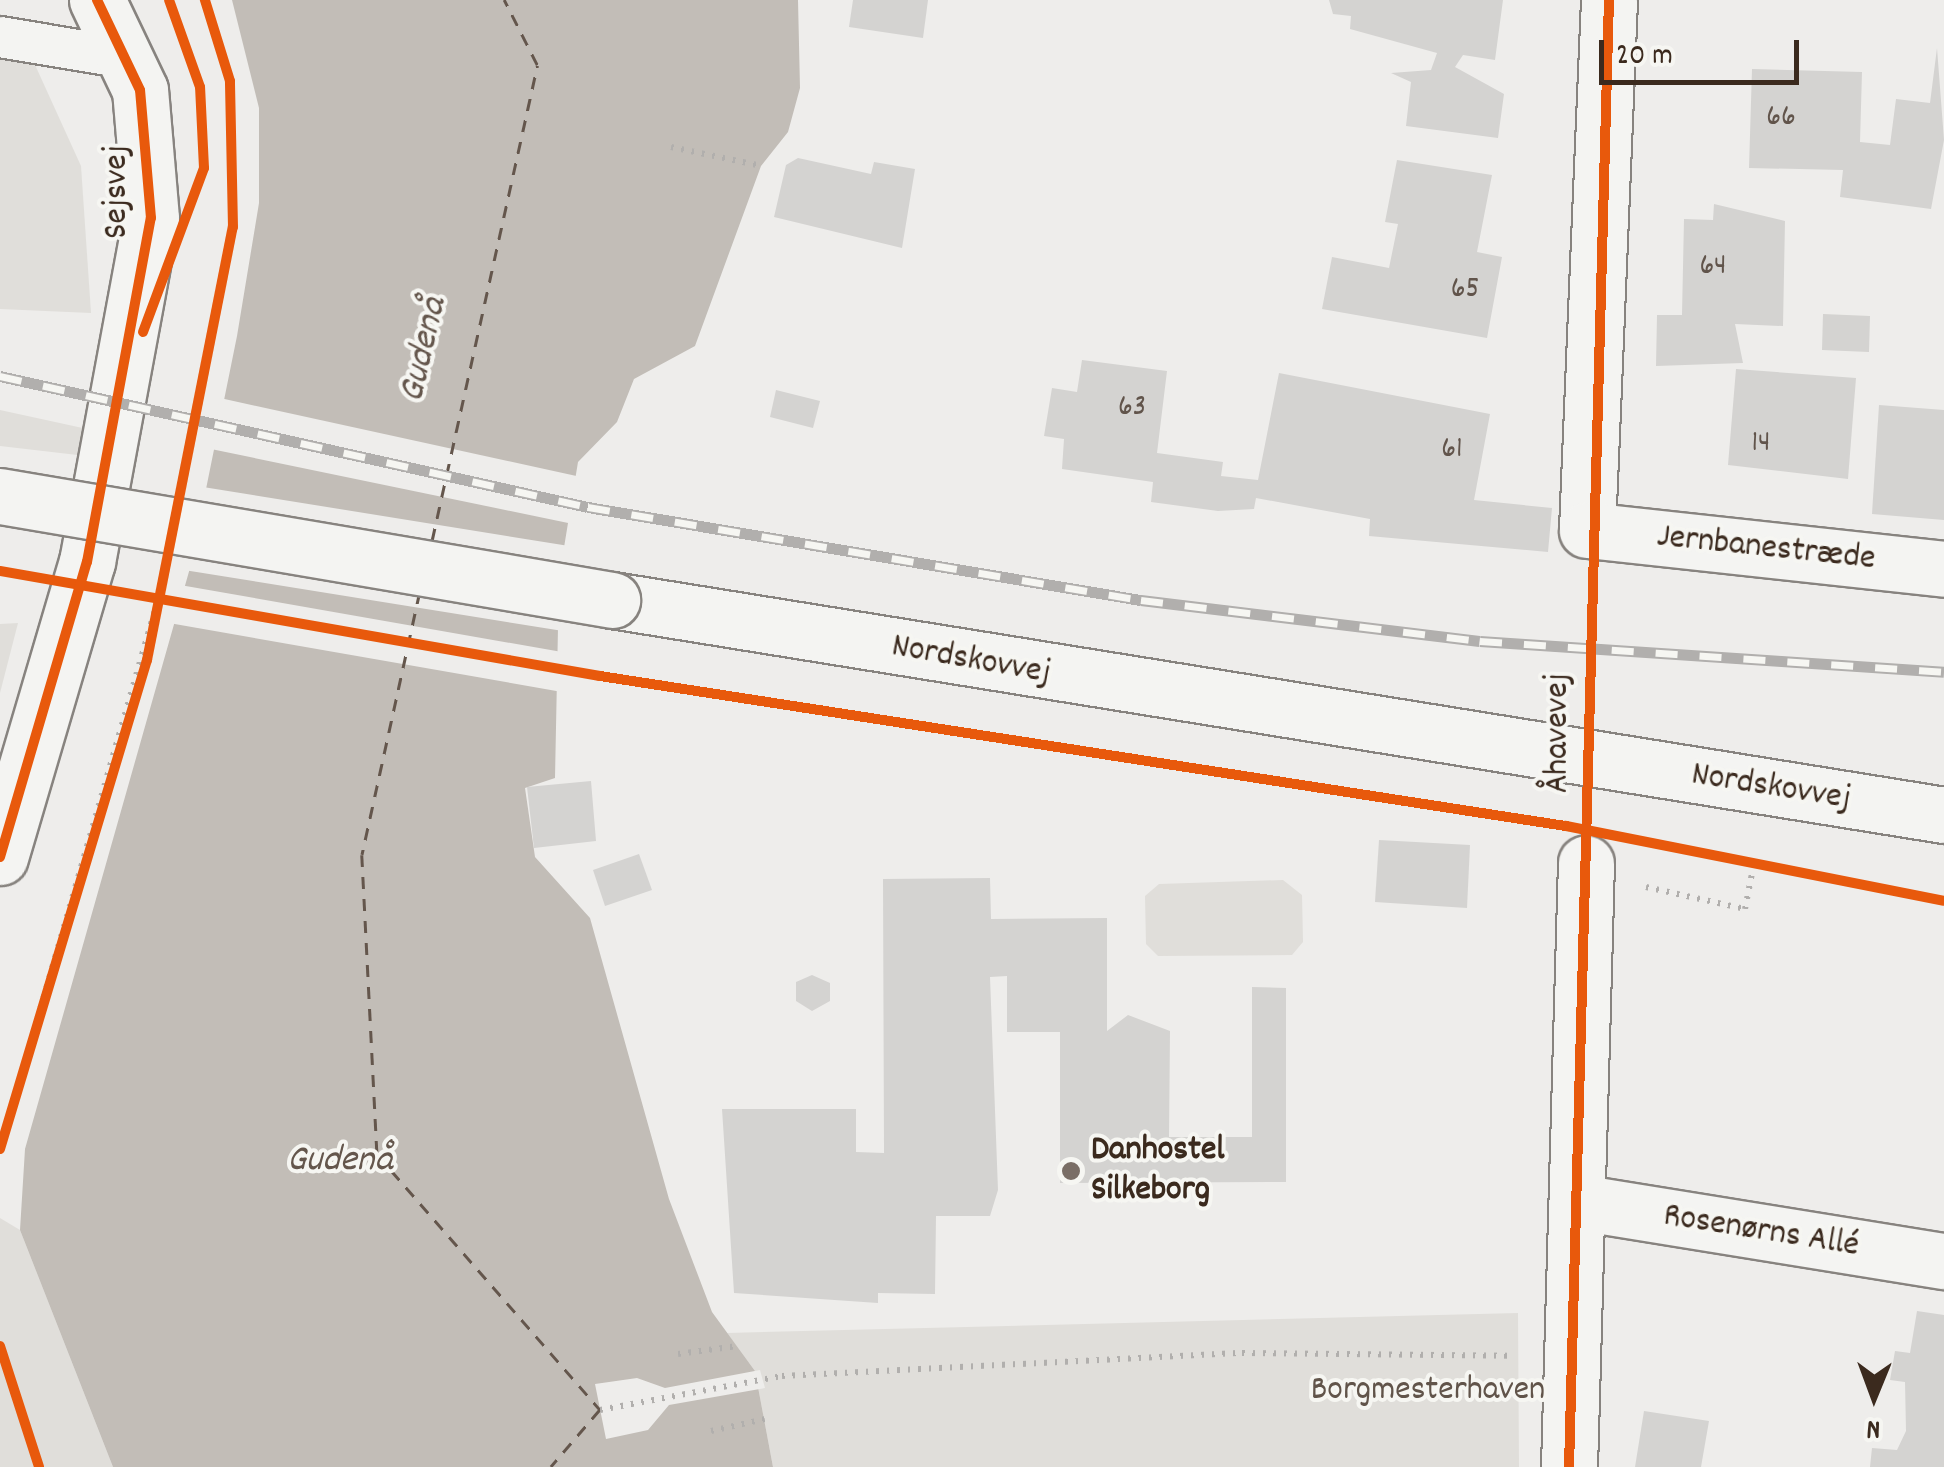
<!DOCTYPE html>
<meta charset="utf-8">
<style>
body{margin:0}
#map{position:relative;width:1944px;height:1467px;overflow:hidden;background:#eeedeb;font-family:Dekko,sans-serif}
div>[style]{position:absolute}
.built>*{inset:0;background:#e0deda}
.water>*{inset:0;background:#c2bdb7}
.pier>*{inset:0;background:#eeedeb}
.ferry>*{height:2.5px;margin-top:-1.25px;transform-origin:0;background:repeating-linear-gradient(90deg,#64564c 0 12px,transparent 0 22px)}
.building>*{inset:0;background:#d4d3d1}
.path>*{height:6px;margin-top:-3px;transform-origin:0;background:repeating-linear-gradient(90deg,#b1afad 0 2.5px,transparent 0 10.5px)}
.roads{filter:drop-shadow(2px 0 #87837f) drop-shadow(-2px 0 #87837f) drop-shadow(0 2px #87837f) drop-shadow(0 -2px #87837f)}
.lane>*{height:40px;margin:-20px;padding:0 20px;transform-origin:20px;border-radius:20px;background:#f4f4f2}
.street>*{height:55px;margin:-27.5px;padding:0 27.5px;transform-origin:27.5px;border-radius:27.5px;background:#f4f4f2}
.secondary>*{height:55px;margin:-27.5px;padding:0 27.5px;transform-origin:27.5px;border-radius:27.5px;background:#f4f4f2}
.rail>*{height:11px;margin-top:-5.5px;transform-origin:0;background:repeating-linear-gradient(90deg,#f6f6f2 0 22px,#b1afad 0 44px);box-sizing:border-box;border-block:2px solid #b1afad}
.bridges{filter:drop-shadow(2px 0 #87837f) drop-shadow(-2px 0 #87837f) drop-shadow(0 2px #87837f) drop-shadow(0 -2px #87837f)}
.secondary-bridge>*{height:55px;margin:-27.5px;padding:0 27.5px;transform-origin:27.5px;border-radius:27.5px;background:#f4f4f2}
.cycleway>*{height:10px;margin:-5px;padding:0 5px;transform-origin:5px;border-radius:5px;background:#e8590c}
.dots>*{width:28px;height:28px;translate:-50% -50%;box-sizing:border-box;border:5px solid #f6f6f2;border-radius:50%}
span{translate:-50% -50%;white-space:nowrap;text-align:center;line-height:1.15;-webkit-text-stroke:8px #f6f6f2;paint-order:stroke}
.number-label{font-size:30px;color:#61544b}
.number-label span{-webkit-text-stroke-width:0}
.street-label{font-size:35px;color:#3b2a1e}
.poi-label{font-size:35px;color:#3b2a1e;font-weight:700}
.left{translate:0 -50%;text-align:left}
.park-label{font-size:35px;color:#61544a}
.water-label{font-size:38px;color:#64564c;font-style:italic}
.north{position:absolute;left:1824px;top:1347px;width:100px;height:100px;-webkit-text-stroke:8px #f6f6f2;paint-order:stroke;rotate:181deg;font-size:28px;font-weight:700;line-height:40px;text-align:center;color:#3b2a1e}
.north::after{content:'';display:block;margin:auto;width:35px;height:45px;background:#3b2a1e;clip-path:polygon(50% 0,100% 100%,50% 72%,0 100%)}
.scale{position:absolute;left:1599px;top:40px;width:200px;height:45px;box-sizing:border-box;border:5px solid #3b2a1e;border-top:0;padding-left:12px;font-size:30px;line-height:35px;white-space:nowrap;color:#3b2a1e;-webkit-text-stroke:8px #f6f6f2;paint-order:stroke}
</style>
<div id="map">
<div class="built">
<div style="clip-path:polygon(0 22px,26px 45px,81px 166px,91px 313px,0 309px)"></div>
<div style="clip-path:polygon(0 410px,101px 432px,86px 456px,0 446px)"></div>
<div style="clip-path:polygon(18px 623px,0 693px,0 624px)"></div>
<div style="clip-path:polygon(1283px 880px,1302px 895px,1303px 942px,1292px 955px,1158px 956px,1146px 944px,1145px 896px,1159px 884px)"></div>
<div style="clip-path:polygon(0 1218px,20px 1230px,113px 1467px,0 1467px)"></div>
<div style="clip-path:polygon(1518px 1313px,1519px 1467px,773px 1467px,755px 1371px,727px 1333px)"></div>
</div>
<div class="water">
<div style="clip-path:polygon(232px 0,798px 0,800px 88px,788px 132px,761px 166px,695px 346px,634px 379px,617px 422px,578px 462px,559px 578px,555px 778px,525px 788px,535px 857px,590px 918px,669px 1199px,712px 1312px,755px 1371px,773px 1467px,113px 1467px,20px 1230px,25px 1149px,190px 568px,237px 336px,259px 203px,259px 108px)"></div>
</div>
<div class="pier">
<div style="clip-path:polygon(220px 398px,581px 477px,573px 524px,211px 449px)"></div>
<div style="clip-path:polygon(203px 487px,569px 546px,563px 631px,184px 570px)"></div>
<div style="clip-path:polygon(180px 585px,562px 652px,562px 692px,169px 623px)"></div>
<div style="clip-path:polygon(760px 1370px,765px 1388px,669px 1405px,648px 1430px,606px 1439px,595px 1384px,637px 1378px,665px 1388px)"></div>
</div>
<div class="ferry">
<div style="left:432px;top:540px;width:486px;rotate:-77.5deg"></div>
<div style="left:537px;top:65px;width:73px;rotate:-116.9deg"></div>
<div style="left:420px;top:592px;width:269px;rotate:102.4deg"></div>
<div style="left:362px;top:855px;width:299px;rotate:87.1deg"></div>
<div style="left:377px;top:1154px;width:340px;rotate:48.9deg"></div>
<div style="left:600px;top:1410px;width:75px;rotate:130.7deg"></div>
</div>
<div class="building">
<div style="clip-path:polygon(853px 0,928px 0,923px 38px,849px 27px)"></div>
<div style="clip-path:polygon(1329px 0,1503px 0,1495px 60px,1463px 55px,1455px 67px,1504px 94px,1498px 138px,1406px 126px,1411px 82px,1391px 73px,1431px 70px,1437px 53px,1350px 29px,1351px 16px,1333px 14px)"></div>
<div style="clip-path:polygon(1937px 48px,1944px 140px,1931px 209px,1840px 197px,1843px 170px,1749px 168px,1752px 69px,1862px 72px,1860px 142px,1890px 145px,1896px 99px,1930px 103px)"></div>
<div style="clip-path:polygon(798px 158px,871px 174px,874px 162px,915px 169px,902px 248px,774px 217px,786px 165px)"></div>
<div style="clip-path:polygon(1397px 160px,1492px 175px,1477px 252px,1502px 257px,1487px 338px,1322px 309px,1332px 257px,1389px 268px,1398px 224px,1385px 222px)"></div>
<div style="clip-path:polygon(1714px 204px,1785px 221px,1783px 326px,1735px 324px,1743px 363px,1656px 366px,1657px 315px,1682px 315px,1684px 219px,1713px 220px)"></div>
<div style="clip-path:polygon(1823px 314px,1870px 316px,1869px 352px,1822px 350px)"></div>
<div style="clip-path:polygon(1082px 360px,1167px 371px,1157px 453px,1223px 462px,1221px 476px,1258px 480px,1279px 373px,1490px 414px,1474px 500px,1552px 508px,1548px 552px,1369px 536px,1370px 519px,1256px 498px,1254px 509px,1218px 511px,1151px 502px,1153px 482px,1062px 469px,1064px 439px,1044px 436px,1052px 388px,1077px 392px)"></div>
<div style="clip-path:polygon(1736px 369px,1856px 378px,1848px 479px,1728px 465px)"></div>
<div style="clip-path:polygon(776px 390px,820px 401px,813px 428px,770px 417px)"></div>
<div style="clip-path:polygon(1879px 405px,1944px 410px,1944px 520px,1872px 514px)"></div>
<div style="clip-path:polygon(591px 781px,596px 841px,534px 848px,527px 787px)"></div>
<div style="clip-path:polygon(1379px 840px,1470px 845px,1467px 908px,1375px 902px)"></div>
<div style="clip-path:polygon(639px 854px,652px 890px,605px 906px,593px 870px)"></div>
<div style="clip-path:polygon(990px 878px,991px 919px,1107px 918px,1107px 1031px,1128px 1015px,1170px 1031px,1169px 1137px,1252px 1137px,1252px 987px,1286px 988px,1286px 1182px,1060px 1183px,1060px 1032px,1007px 1032px,1007px 976px,990px 977px,998px 1190px,990px 1216px,936px 1216px,935px 1294px,878px 1293px,878px 1303px,734px 1293px,722px 1109px,856px 1109px,856px 1152px,884px 1153px,883px 879px)"></div>
<div style="clip-path:polygon(812px 975px,830px 983px,830px 1001px,812px 1011px,796px 1001px,796px 982px)"></div>
<div style="clip-path:polygon(1917px 1311px,1944px 1315px,1944px 1467px,1870px 1467px,1872px 1448px,1897px 1450px,1906px 1431px,1905px 1382px,1890px 1380px,1895px 1351px,1910px 1353px)"></div>
<div style="clip-path:polygon(1644px 1411px,1709px 1421px,1701px 1467px,1635px 1467px)"></div>
</div>
<div class="path">
<div style="left:671px;top:147px;width:93px;rotate:11.8deg"></div>
<div style="left:186px;top:465px;width:243px;rotate:-78.8deg"></div>
<div style="left:233px;top:227px;width:146px;rotate:-91.2deg"></div>
<div style="left:230px;top:81px;width:85px;rotate:-107.2deg"></div>
<div style="left:1646px;top:887px;width:101px;rotate:12.5deg"></div>
<div style="left:1745px;top:909px;width:47px;rotate:-78.9deg"></div>
<div style="left:0;top:1149px;width:587px;rotate:-73.97deg"></div>
<div style="left:0;top:1346px;width:127px;rotate:72.1deg"></div>
<div style="left:678px;top:1354px;width:60px;rotate:-7.7deg"></div>
<div style="left:600px;top:1410px;width:185px;rotate:-10.6deg"></div>
<div style="left:782px;top:1376px;width:461px;rotate:-2.9deg"></div>
<div style="left:1242px;top:1353px;width:270px;rotate:0.6deg"></div>
<div style="left:711px;top:1431px;width:55px;rotate:-12.5deg"></div>
</div>
<div class="roads">
<div class="lane">
<div style="left:0;top:37px;width:127px;rotate:9.5deg"></div>
</div>
<div class="street">
<div style="left:1609px;top:0;width:530px;rotate:92.38deg"></div>
<div style="left:1587px;top:530px;width:359px;rotate:6.2deg"></div>
<div style="left:1578px;top:1202px;width:371px;rotate:9.2deg"></div>
<div style="left:1569px;top:1467px;width:604px;rotate:-88.39deg"></div>
</div>
<div class="secondary">
<div style="left:612px;top:600px;width:1349px;rotate:9.17deg"></div>
<div style="left:0;top:857px;width:308px;rotate:-73.6deg"></div>
<div style="left:87px;top:562px;width:350px;rotate:-79.5deg"></div>
<div style="left:151px;top:218px;width:128px;rotate:-94.9deg"></div>
<div style="left:140px;top:90px;width:100px;rotate:-115.5deg"></div>
</div>
</div>
<div class="rail">
<div style="left:0;top:376px;width:602px;rotate:12.56deg"></div>
<div style="left:588px;top:507px;width:561px;rotate:9.55deg"></div>
<div style="left:1141px;top:600px;width:341px;rotate:6.9deg"></div>
<div style="left:1480px;top:641px;width:465px;rotate:3.8deg"></div>
</div>
<div class="bridges">
<div class="secondary-bridge">
<div style="left:0;top:496px;width:621px;rotate:9.64deg"></div>
</div>
</div>
<div class="cycleway">
<div style="left:143px;top:332px;width:175px;rotate:-69.6deg"></div>
<div style="left:204px;top:168px;width:81px;rotate:-92.8deg"></div>
<div style="left:200px;top:87px;width:92px;rotate:-109.6deg"></div>
<div style="left:0;top:571px;width:609px;rotate:9.93deg"></div>
<div style="left:600px;top:676px;width:978px;rotate:8.83deg"></div>
<div style="left:1566px;top:826px;width:385px;rotate:11.2deg"></div>
<div style="left:0;top:857px;width:308px;rotate:-73.6deg"></div>
<div style="left:87px;top:562px;width:350px;rotate:-79.5deg"></div>
<div style="left:151px;top:218px;width:128px;rotate:-94.9deg"></div>
<div style="left:140px;top:90px;width:100px;rotate:-115.5deg"></div>
<div style="left:0;top:1149px;width:511px;rotate:-73.27deg"></div>
<div style="left:147px;top:660px;width:441px;rotate:-78.8deg"></div>
<div style="left:233px;top:227px;width:146px;rotate:-91.2deg"></div>
<div style="left:230px;top:81px;width:85px;rotate:-107.2deg"></div>
<div style="left:0;top:1346px;width:127px;rotate:72.1deg"></div>
<div style="left:1569px;top:1467px;width:1468px;rotate:-88.44deg"></div>
</div>
<div class="dots">
<div style="left:1071px;top:1171px;background:#7a6e66"></div>
</div>
<div class="number-label">
<span style="left:1781px;top:119px">66</span>
<span style="left:1713px;top:268px">64</span>
<span style="left:1465px;top:291px">65</span>
<span style="left:1132px;top:409px">63</span>
<span style="left:1761px;top:445px">14</span>
<span style="left:1452px;top:451px">61</span>
</div>
<div class="street-label">
<span style="left:118px;top:192px;rotate:-90deg">Sejsvej</span>
<span style="left:1766px;top:549px;rotate:6deg">Jernbanestræde</span>
<span style="left:971px;top:661px;rotate:10deg">Nordskovvej</span>
<span style="left:1559px;top:733px;rotate:-90deg">Åhavevej</span>
<span style="left:1771px;top:788px;rotate:9deg">Nordskovvej</span>
<span style="left:1761px;top:1232px;rotate:9deg">Rosenørns Allé</span>
</div>
<div class="poi-label">
<span class="left" style="left:1091px;top:1171px">Danhostel<br>Silkeborg</span>
</div>
<div class="park-label">
<span style="left:1428px;top:1391px">Borgmesterhaven</span>
</div>
<div class="water-label">
<span style="left:425px;top:350px;rotate:-77deg">Gudenå</span>
<span style="left:340px;top:1162px">Gudenå</span>
</div>
<div class="north">N</div>
<div class="scale">20 m</div>
</div>
